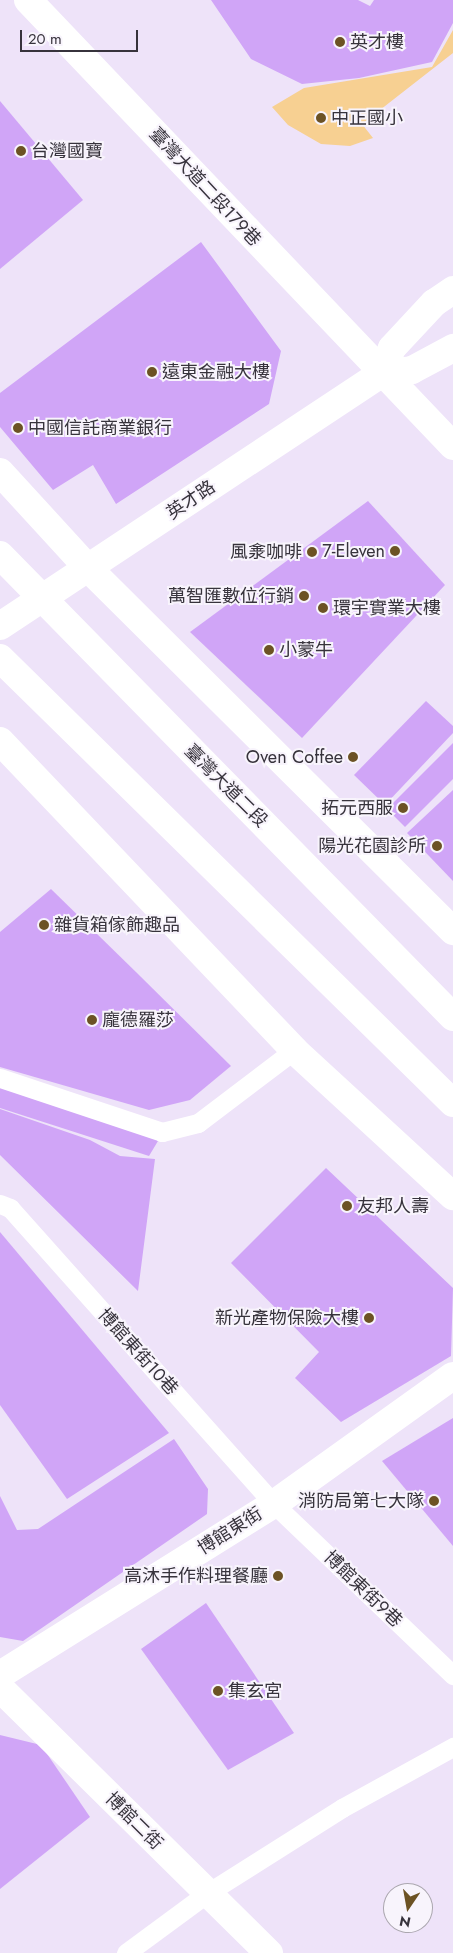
<!DOCTYPE html>
<meta charset="utf-8">
<style>
body{margin:0}
#map{position:relative;width:453px;height:1953px;overflow:hidden;background:#eee3f9;font-family:Jost,"Noto Sans TC",sans-serif}
div>[style]{position:absolute}
.green>*{inset:0;background:#f7d092}
.building>*{inset:0;background:#d0a5f7}
.lane>*{height:19px;margin:-9.5px;padding:0 9.5px;transform-origin:9.5px;border-radius:9.5px;background:#fff}
.street>*{height:28px;margin:-14px;padding:0 14px;transform-origin:14px;border-radius:14px;background:#fff}
.secondary>*{height:28px;margin:-14px;padding:0 14px;transform-origin:14px;border-radius:14px;background:#fff}
.primary>*{height:28px;margin:-14px;padding:0 14px;transform-origin:14px;border-radius:14px;background:#fff}
.dots>*{width:14px;height:14px;translate:-50% -50%;box-sizing:border-box;border:2px solid #f8f4fc;border-radius:50%}
span{translate:-50% -50%;white-space:nowrap;text-align:center;line-height:1.15;-webkit-text-stroke:4px #f8f4fc;paint-order:stroke}
.poi-label{font-size:18px;color:#37333c}
.left{translate:0 -50%;text-align:left}
.right{translate:-100% -50%;text-align:right}
.street-label{font-size:18px;color:#37333c}
.north{position:absolute;left:383px;top:1883px;width:50px;height:50px;box-sizing:border-box;background:#f8f4fc;border:1px solid #aba7af;border-radius:50%;rotate:192deg;font-size:14px;font-weight:700;line-height:20px;text-align:center;color:#37333c}
.north::after{content:'';display:block;margin:auto;width:18px;height:22px;background:#6c5224;clip-path:polygon(50% 0,100% 100%,50% 72%,0 100%)}
.scale{position:absolute;left:20px;top:30px;width:118px;height:22px;box-sizing:border-box;border:2px solid #37333c;border-top:0;padding-left:6px;font-size:15px;line-height:18px;white-space:nowrap;color:#37333c;-webkit-text-stroke:4px #f8f4fc;paint-order:stroke}
</style>
<div id="map">
<div class="green">
<div style="clip-path:polygon(453px 30px,453px 53px,362px 124px,373px 138px,350px 146px,321px 144px,288px 125px,272px 107px,304px 88px,432px 67px)"></div>
</div>
<div class="building">
<div style="clip-path:polygon(211px 0,358px 0,370px 6px,374px 0,453px 0,453px 23px,432px 62px,359px 78px,302px 84px,251px 59px)"></div>
<div style="clip-path:polygon(0 101px,83px 200px,0 269px)"></div>
<div style="clip-path:polygon(201px 242px,281px 351px,269px 404px,116px 504px,93px 465px,53px 490px,0 427px,0 393px)"></div>
<div style="clip-path:polygon(368px 501px,445px 585px,302px 738px,190px 632px)"></div>
<div style="clip-path:polygon(426px 701px,453px 726px,453px 733px,385px 805px,354px 775px)"></div>
<div style="clip-path:polygon(453px 743px,453px 779px,405px 827px,387px 809px)"></div>
<div style="clip-path:polygon(453px 790px,453px 881px,407px 833px)"></div>
<div style="clip-path:polygon(51px 889px,138px 974px,231px 1066px,190px 1100px,149px 1110px,0 1067px,0 932px)"></div>
<div style="clip-path:polygon(0 1083px,161px 1136px,149px 1156px,0 1108px)"></div>
<div style="clip-path:polygon(0 1109px,90px 1140px,120px 1156px,155px 1159px,138px 1291px,0 1155px)"></div>
<div style="clip-path:polygon(326px 1168px,453px 1288px,451px 1356px,341px 1422px,295px 1378px,319px 1352px,231px 1263px)"></div>
<div style="clip-path:polygon(0 1232px,169px 1433px,67px 1499px,0 1405px)"></div>
<div style="clip-path:polygon(453px 1418px,453px 1546px,382px 1461px)"></div>
<div style="clip-path:polygon(174px 1439px,208px 1489px,207px 1514px,23px 1641px,0 1637px,0 1496px,17px 1530px,38px 1529px)"></div>
<div style="clip-path:polygon(206px 1603px,294px 1733px,228px 1770px,141px 1649px)"></div>
<div style="clip-path:polygon(0 1735px,41px 1745px,90px 1817px,0 1889px)"></div>
</div>
<div class="lane">
<div style="left:0;top:1078px;width:171px;rotate:18.4deg"></div>
<div style="left:162px;top:1132px;width:37px;rotate:-14deg"></div>
<div style="left:198px;top:1123px;width:121px;rotate:-37.2deg"></div>
<div style="left:0;top:1204px;width:11px;rotate:22deg"></div>
<div style="left:10px;top:1208px;width:397px;rotate:48.3deg"></div>
<div style="left:274px;top:1504px;width:248px;rotate:43.7deg"></div>
<div style="left:126px;top:1953px;width:99px;rotate:-36.4deg"></div>
<div style="left:206px;top:1894px;width:161px;rotate:-32.3deg"></div>
<div style="left:342px;top:1808px;width:127px;rotate:-28.8deg"></div>
</div>
<div class="street">
<div style="left:28px;top:0;width:616px;rotate:46.38deg"></div>
<div style="left:0;top:1675px;width:323px;rotate:-32deg"></div>
<div style="left:274px;top:1504px;width:220px;rotate:-35.6deg"></div>
<div style="left:0;top:1688px;width:378px;rotate:44.6deg"></div>
</div>
<div class="secondary">
<div style="left:381px;top:374px;width:28px;rotate:-67deg"></div>
<div style="left:392px;top:348px;width:62px;rotate:-47deg"></div>
<div style="left:434px;top:303px;width:23px;rotate:-34deg"></div>
<div style="left:0;top:626px;width:457px;rotate:-33.5deg"></div>
<div style="left:381px;top:374px;width:31px;rotate:-7deg"></div>
<div style="left:412px;top:370px;width:47px;rotate:-28.2deg"></div>
</div>
<div class="primary">
<div style="left:0;top:472px;width:130px;rotate:47.5deg"></div>
<div style="left:88px;top:568px;width:515px;rotate:44.84deg"></div>
<div style="left:0;top:555px;width:647px;rotate:45.56deg"></div>
<div style="left:0;top:658px;width:635px;rotate:44.49deg"></div>
<div style="left:0;top:741px;width:427px;rotate:46.4deg"></div>
<div style="left:294px;top:1050px;width:216px;rotate:42.6deg"></div>
</div>
<div class="dots">
<div style="left:340px;top:42px;background:#6c5224"></div>
<div style="left:321px;top:118px;background:#6c5224"></div>
<div style="left:21px;top:151px;background:#6c5224"></div>
<div style="left:152px;top:372px;background:#6c5224"></div>
<div style="left:18px;top:428px;background:#6c5224"></div>
<div style="left:395px;top:551px;background:#6c5224"></div>
<div style="left:312px;top:552px;background:#6c5224"></div>
<div style="left:304px;top:596px;background:#6c5224"></div>
<div style="left:323px;top:608px;background:#6c5224"></div>
<div style="left:269px;top:650px;background:#6c5224"></div>
<div style="left:353px;top:757px;background:#6c5224"></div>
<div style="left:403px;top:808px;background:#6c5224"></div>
<div style="left:437px;top:846px;background:#6c5224"></div>
<div style="left:44px;top:925px;background:#6c5224"></div>
<div style="left:92px;top:1020px;background:#6c5224"></div>
<div style="left:347px;top:1206px;background:#6c5224"></div>
<div style="left:369px;top:1318px;background:#6c5224"></div>
<div style="left:434px;top:1501px;background:#6c5224"></div>
<div style="left:278px;top:1576px;background:#6c5224"></div>
<div style="left:218px;top:1691px;background:#6c5224"></div>
</div>
<div class="poi-label">
<span class="left" style="left:350px;top:42px">英才樓</span>
<span class="left" style="left:331px;top:118px">中正國小</span>
<span class="left" style="left:31px;top:151px">台灣國寶</span>
<span class="left" style="left:162px;top:372px">遠東金融大樓</span>
<span class="left" style="left:28px;top:428px">中國信託商業銀行</span>
<span class="right" style="left:385px;top:551px">7-Eleven</span>
<span class="right" style="left:302px;top:552px">風淾咖啡</span>
<span class="right" style="left:294px;top:596px">萬智匯數位行銷</span>
<span class="left" style="left:333px;top:608px">環宇實業大樓</span>
<span class="left" style="left:279px;top:650px">小蒙牛</span>
<span class="right" style="left:343px;top:757px">Oven Coffee</span>
<span class="right" style="left:393px;top:808px">拓元西服</span>
<span class="right" style="left:426px;top:846px">陽光花園診所</span>
<span class="left" style="left:54px;top:925px">雜貨箱傢飾趣品</span>
<span class="left" style="left:102px;top:1020px">龐德羅莎</span>
<span class="left" style="left:357px;top:1206px">友邦人壽</span>
<span class="right" style="left:359px;top:1318px">新光產物保險大樓</span>
<span class="right" style="left:424px;top:1501px">消防局第七大隊</span>
<span class="right" style="left:268px;top:1576px">高沐手作料理餐廳</span>
<span class="left" style="left:228px;top:1691px">集玄宮</span>
</div>
<div class="street-label">
<span style="left:205px;top:187px;rotate:47deg">臺灣大道二段179巷</span>
<span style="left:191px;top:500px;rotate:-34deg">英才路</span>
<span style="left:226px;top:786px;rotate:45deg">臺灣大道二段</span>
<span style="left:138px;top:1352px;rotate:48deg">博館東街10巷</span>
<span style="left:230px;top:1531px;rotate:-32deg">博館東街</span>
<span style="left:363px;top:1589px;rotate:44deg">博館東街9巷</span>
<span style="left:134px;top:1821px;rotate:45deg">博館二街</span>
</div>
<div class="north">N</div>
<div class="scale">20 m</div>
</div>
